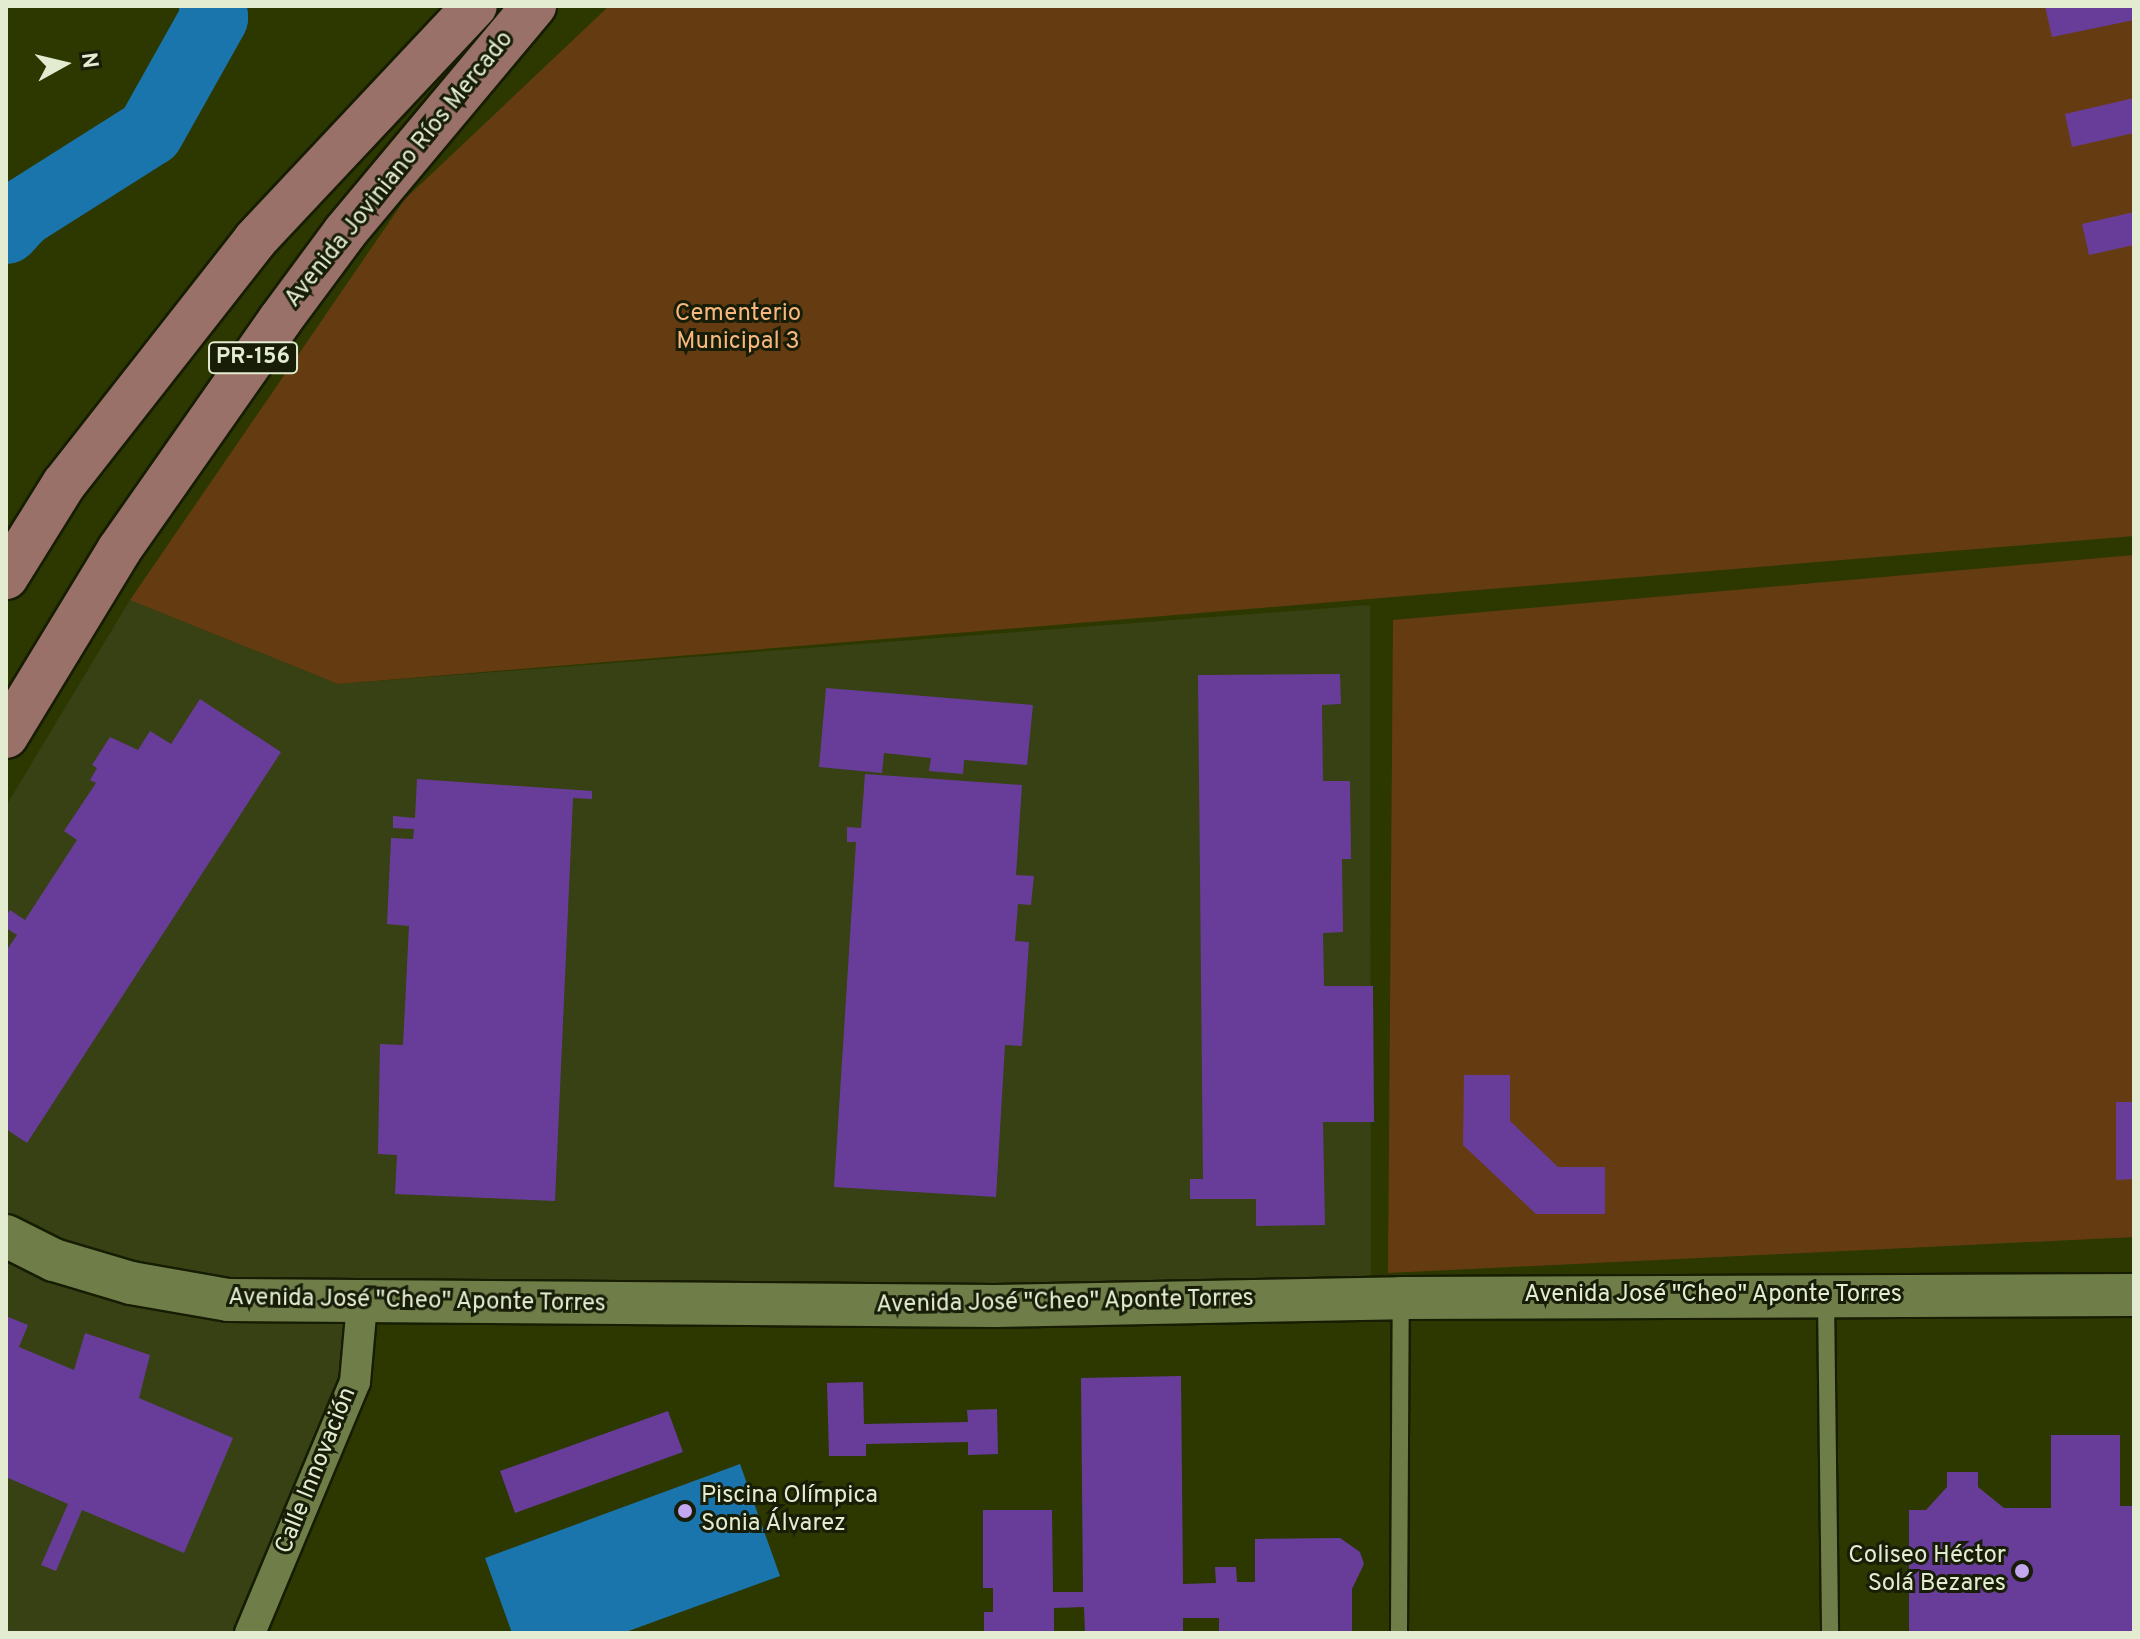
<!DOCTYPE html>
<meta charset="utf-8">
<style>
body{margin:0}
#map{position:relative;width:2140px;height:1639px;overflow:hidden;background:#2c3800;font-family:Overpass,sans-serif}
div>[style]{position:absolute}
.built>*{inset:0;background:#374114}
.green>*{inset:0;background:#653c11}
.water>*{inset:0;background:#1b75ad}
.river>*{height:68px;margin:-34px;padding:0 34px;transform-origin:34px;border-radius:34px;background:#1b75ad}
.building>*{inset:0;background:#683d9a}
.roads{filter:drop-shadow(2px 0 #161d03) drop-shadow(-2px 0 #161d03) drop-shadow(0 2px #161d03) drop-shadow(0 -2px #161d03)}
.lane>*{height:16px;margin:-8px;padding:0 8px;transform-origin:8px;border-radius:8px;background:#6f7e49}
.street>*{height:30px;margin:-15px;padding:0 15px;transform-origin:15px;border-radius:15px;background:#6f7e49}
.secondary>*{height:42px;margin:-21px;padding:0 21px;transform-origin:21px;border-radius:21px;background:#6f7e49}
.primary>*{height:44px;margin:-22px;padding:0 22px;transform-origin:22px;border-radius:22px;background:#9a7169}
.dots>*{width:22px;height:22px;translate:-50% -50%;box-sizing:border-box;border:4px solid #171d07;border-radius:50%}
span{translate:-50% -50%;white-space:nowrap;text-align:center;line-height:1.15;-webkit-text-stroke:6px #171d07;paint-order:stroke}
.shield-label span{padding:2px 6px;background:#171d07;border:2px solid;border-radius:6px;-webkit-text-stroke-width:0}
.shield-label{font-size:22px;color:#e3ecd0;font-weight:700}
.street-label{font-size:24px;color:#e3ecd0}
.park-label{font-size:24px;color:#f8b77d}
.poi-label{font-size:24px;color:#e3ecd0}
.left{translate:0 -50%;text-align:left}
.right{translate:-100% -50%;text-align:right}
.frame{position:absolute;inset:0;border:8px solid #e3ecd0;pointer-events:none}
.north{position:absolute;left:24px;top:24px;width:80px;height:80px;-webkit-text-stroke:6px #171d07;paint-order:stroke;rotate:82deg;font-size:22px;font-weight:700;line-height:32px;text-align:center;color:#e3ecd0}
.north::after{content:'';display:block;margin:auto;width:28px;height:36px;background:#e3ecd0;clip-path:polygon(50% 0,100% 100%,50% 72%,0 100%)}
</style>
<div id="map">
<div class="built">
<div style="clip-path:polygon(130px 600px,338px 684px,1370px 605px,1371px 1296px,368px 1301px,253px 1633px,6px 1633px,6px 806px)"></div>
</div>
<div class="green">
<div style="clip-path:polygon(609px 6px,2134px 6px,2134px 536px,338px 684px,130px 600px,405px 199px)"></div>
<div style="clip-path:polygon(2134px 555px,2134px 1237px,1388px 1273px,1393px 620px)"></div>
</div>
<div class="water">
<div style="clip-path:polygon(740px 1464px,780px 1576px,623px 1633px,512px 1633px,485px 1558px)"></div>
</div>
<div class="river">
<div style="left:6px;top:230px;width:23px;rotate:-47deg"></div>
<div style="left:22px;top:213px;width:151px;rotate:-32.3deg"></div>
<div style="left:150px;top:132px;width:131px;rotate:-60.7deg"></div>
<div style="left:214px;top:18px;width:12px;rotate:-95deg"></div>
</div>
<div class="building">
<div style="clip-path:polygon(2045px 6px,2134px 6px,2134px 20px,2052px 37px)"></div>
<div style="clip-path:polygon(2134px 98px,2134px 133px,2072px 147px,2065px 114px)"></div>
<div style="clip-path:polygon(2134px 212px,2134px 245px,2089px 255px,2082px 224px)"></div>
<div style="clip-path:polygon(1340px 674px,1341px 704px,1322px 705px,1323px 781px,1350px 781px,1351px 859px,1342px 859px,1343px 932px,1323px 933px,1324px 986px,1373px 986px,1374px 1122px,1323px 1122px,1325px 1225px,1256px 1226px,1256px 1199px,1190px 1199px,1190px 1179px,1203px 1179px,1198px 675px)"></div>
<div style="clip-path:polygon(826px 688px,1033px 705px,1027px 765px,964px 760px,963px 774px,929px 771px,931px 758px,884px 753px,882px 773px,819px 767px)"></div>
<div style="clip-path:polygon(200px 699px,281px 752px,27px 1143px,6px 1129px,6px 951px,17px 935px,6px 928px,6px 916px,10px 910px,25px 920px,77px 840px,64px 831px,96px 783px,90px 780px,97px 768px,92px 765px,110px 737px,138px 750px,150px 731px,171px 744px)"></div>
<div style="clip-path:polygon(865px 774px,1022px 785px,1016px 875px,1034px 876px,1031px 905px,1018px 904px,1015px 941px,1029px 942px,1022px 1046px,1005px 1045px,996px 1197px,834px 1187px,856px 842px,847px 842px,847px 827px,861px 828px)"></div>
<div style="clip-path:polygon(417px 779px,592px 791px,592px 799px,573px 798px,555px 1201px,395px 1194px,397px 1155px,378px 1154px,380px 1044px,403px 1045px,409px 926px,387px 924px,391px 838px,413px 839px,414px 829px,393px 828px,393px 816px,415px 818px)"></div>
<div style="clip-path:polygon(1464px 1075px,1510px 1075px,1510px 1121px,1558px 1167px,1605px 1167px,1605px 1214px,1536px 1214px,1463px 1145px)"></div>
<div style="clip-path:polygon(2116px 1102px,2134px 1102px,2134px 1179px,2116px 1180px)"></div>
<div style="clip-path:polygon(6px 1316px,28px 1325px,19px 1347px,74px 1370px,85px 1333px,150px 1355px,139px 1398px,233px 1438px,184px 1553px,82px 1510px,56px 1571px,41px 1565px,68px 1504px,6px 1477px)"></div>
<div style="clip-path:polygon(1181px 1376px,1183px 1584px,1216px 1583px,1215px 1567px,1236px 1567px,1237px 1582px,1255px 1582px,1255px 1539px,1340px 1538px,1360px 1552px,1364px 1564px,1352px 1589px,1352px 1633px,1219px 1633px,1219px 1618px,1183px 1618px,1183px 1633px,1085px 1633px,1084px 1607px,1054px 1608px,1054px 1633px,984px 1633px,984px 1612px,993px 1612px,993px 1588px,983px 1588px,983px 1510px,1052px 1510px,1053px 1592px,1083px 1592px,1081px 1378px)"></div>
<div style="clip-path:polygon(863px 1382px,864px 1424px,968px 1422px,967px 1410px,997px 1409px,998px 1454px,968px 1455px,968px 1442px,866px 1444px,866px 1456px,829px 1456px,827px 1383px)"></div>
<div style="clip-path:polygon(668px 1411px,683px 1452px,515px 1513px,500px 1471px)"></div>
<div style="clip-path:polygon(2051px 1435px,2120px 1435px,2120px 1506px,2134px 1506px,2134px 1633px,1909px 1633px,1909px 1510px,1926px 1510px,1947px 1487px,1947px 1472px,1978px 1472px,1978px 1487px,2004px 1508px,2051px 1508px)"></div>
</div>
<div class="roads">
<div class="lane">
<div style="left:1826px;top:1298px;width:335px;rotate:89.3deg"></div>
<div style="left:1399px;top:1633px;width:334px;rotate:-89.7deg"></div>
</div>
<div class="street">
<div style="left:250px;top:1633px;width:272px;rotate:-67.3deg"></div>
<div style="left:355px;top:1382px;width:78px;rotate:-84.9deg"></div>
</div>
<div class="secondary">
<div style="left:6px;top:1236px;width:54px;rotate:26.6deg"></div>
<div style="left:54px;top:1260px;width:80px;rotate:16.6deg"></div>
<div style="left:131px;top:1283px;width:98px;rotate:9.9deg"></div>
<div style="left:228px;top:1300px;width:767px;rotate:0.45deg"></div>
<div style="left:995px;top:1306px;width:406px;rotate:-1.1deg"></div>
<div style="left:1401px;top:1298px;width:733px;rotate:-0.23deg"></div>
</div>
<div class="primary">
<div style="left:6px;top:577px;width:110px;rotate:-58.1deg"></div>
<div style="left:64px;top:484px;width:310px;rotate:-51.9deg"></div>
<div style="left:255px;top:240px;width:321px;rotate:-46.8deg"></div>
<div style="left:6px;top:736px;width:218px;rotate:-58.7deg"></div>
<div style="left:119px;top:550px;width:281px;rotate:-55deg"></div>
<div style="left:280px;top:320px;width:109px;rotate:-53.5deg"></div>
<div style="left:345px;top:232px;width:295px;rotate:-50.1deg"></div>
</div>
</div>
<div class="dots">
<div style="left:685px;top:1511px;background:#c4a7f1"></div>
<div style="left:2022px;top:1571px;background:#c4a7f1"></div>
</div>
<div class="shield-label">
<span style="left:253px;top:358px">PR-156</span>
</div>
<div class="street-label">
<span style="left:400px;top:170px;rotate:-51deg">Avenida Joviniano Ríos Mercado</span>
<span style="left:1713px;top:1296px">Avenida José "Cheo" Aponte Torres</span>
<span style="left:417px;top:1302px;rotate:1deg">Avenida José "Cheo" Aponte Torres</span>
<span style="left:1065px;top:1303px;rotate:-1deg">Avenida José "Cheo" Aponte Torres</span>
<span style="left:317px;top:1471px;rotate:-68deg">Calle Innovación</span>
</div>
<div class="park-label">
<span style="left:738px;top:329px">Cementerio<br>Municipal 3</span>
</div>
<div class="poi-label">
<span class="left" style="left:701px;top:1511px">Piscina Olímpica<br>Sonia Álvarez</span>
<span class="right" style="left:2006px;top:1571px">Coliseo Héctor<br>Solá Bezares</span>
</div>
<div class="frame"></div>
<div class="north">N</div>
</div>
